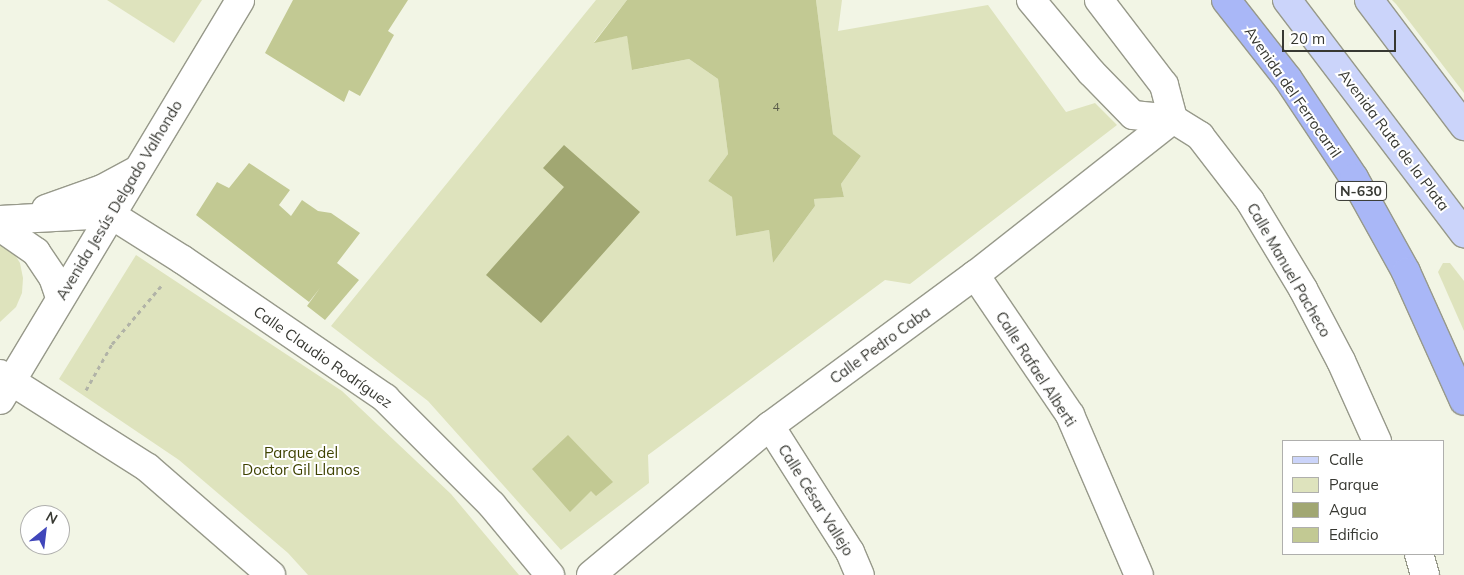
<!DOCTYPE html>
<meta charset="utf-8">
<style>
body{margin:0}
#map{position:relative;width:1464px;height:575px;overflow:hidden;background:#f2f5e5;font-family:Mulish,sans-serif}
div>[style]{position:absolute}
.green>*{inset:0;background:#dee3bd}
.water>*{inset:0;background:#a1a772}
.building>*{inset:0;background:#c2c993}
.path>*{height:3px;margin-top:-1.5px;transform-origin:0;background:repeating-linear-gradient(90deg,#b1b3a7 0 4px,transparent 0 8px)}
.roads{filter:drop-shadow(1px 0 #97998a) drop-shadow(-1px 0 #97998a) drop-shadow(0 1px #97998a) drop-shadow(0 -1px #97998a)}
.street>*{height:28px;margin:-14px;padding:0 14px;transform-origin:14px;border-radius:14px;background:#fff}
.primary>*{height:28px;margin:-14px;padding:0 14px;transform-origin:14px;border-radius:14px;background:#cbd4fa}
.highway>*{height:28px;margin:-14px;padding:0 14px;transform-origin:14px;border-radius:14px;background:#a9b7f7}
span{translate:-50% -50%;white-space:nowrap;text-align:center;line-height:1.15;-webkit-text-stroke:4px #fff;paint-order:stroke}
.number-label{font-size:12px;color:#5a5c4a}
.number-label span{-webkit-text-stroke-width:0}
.shield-label span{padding:1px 4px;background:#fff;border:1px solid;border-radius:4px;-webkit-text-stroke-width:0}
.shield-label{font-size:14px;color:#373832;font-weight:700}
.street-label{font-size:15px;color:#373832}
.park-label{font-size:15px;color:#3e4200}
.legend{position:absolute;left:1282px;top:440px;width:162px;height:115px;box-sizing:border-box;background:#fff;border:1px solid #afafad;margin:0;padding:6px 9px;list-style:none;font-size:15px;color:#373832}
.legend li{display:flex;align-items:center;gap:10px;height:25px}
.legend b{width:25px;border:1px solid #afafad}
.north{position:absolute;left:20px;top:505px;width:50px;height:50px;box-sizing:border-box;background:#fff;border:1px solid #afafad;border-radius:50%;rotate:29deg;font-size:14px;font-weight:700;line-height:20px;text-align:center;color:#373832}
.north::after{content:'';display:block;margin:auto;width:18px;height:22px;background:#4046ba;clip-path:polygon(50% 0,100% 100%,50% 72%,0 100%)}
.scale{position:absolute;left:1282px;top:30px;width:114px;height:22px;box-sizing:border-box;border:2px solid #373832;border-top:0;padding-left:6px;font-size:15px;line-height:18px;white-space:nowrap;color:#373832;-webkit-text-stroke:4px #fff;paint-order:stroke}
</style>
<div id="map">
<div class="green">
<div style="clip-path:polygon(107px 0,202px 0,174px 43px)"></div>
<div style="clip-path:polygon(596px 0,627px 0,594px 42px,627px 36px,633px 70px,689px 59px,718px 79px,728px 154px,708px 181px,732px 197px,736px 236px,769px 230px,773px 263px,815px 206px,814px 199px,844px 197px,841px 184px,861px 156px,833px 134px,816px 0,842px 0,838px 31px,988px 5px,1066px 112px,1095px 103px,1117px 125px,910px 284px,885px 280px,648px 455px,649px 483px,561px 550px,428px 401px,331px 326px)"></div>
<div style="clip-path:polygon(1392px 0,1464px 0,1464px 93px,1396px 4px)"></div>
<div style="clip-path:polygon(0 240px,12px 250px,20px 263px,23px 278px,22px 293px,16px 307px,0 322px)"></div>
<div style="clip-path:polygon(136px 255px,342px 391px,451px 494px,519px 575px,308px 575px,288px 553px,179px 460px,59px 379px)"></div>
<div style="clip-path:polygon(1443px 263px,1450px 263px,1464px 281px,1464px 331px,1438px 272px)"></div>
</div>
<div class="water">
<div style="clip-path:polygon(564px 145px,640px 212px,541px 323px,486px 275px,564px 187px,543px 168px)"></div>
</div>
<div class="building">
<div style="clip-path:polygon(293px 0,408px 0,388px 31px,394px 35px,360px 96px,349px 90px,344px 102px,265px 53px)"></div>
<div style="clip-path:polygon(627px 0,816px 0,833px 134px,861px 156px,841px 184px,844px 197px,814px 199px,815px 206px,773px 263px,769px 230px,736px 236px,732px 197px,708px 181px,728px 154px,718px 79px,689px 59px,632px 70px,627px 36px,594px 43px)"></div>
<div style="clip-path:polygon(249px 163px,290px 190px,279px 205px,291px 216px,302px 200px,318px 211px,331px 213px,360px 233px,337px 263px,359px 280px,325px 320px,307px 306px,320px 288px,309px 302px,196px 215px,217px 182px,229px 188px)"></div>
<div style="clip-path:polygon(568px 435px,613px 482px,596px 496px,591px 491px,570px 512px,532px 469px)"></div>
</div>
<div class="path">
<div style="left:86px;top:390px;width:53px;rotate:-60.5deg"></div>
<div style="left:112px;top:344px;width:76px;rotate:-49.8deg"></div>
</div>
<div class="roads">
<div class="street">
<div style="left:1031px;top:0;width:94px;rotate:50.2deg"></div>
<div style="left:1091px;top:72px;width:60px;rotate:45.7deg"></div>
<div style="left:1133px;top:115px;width:40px;rotate:5.7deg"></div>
<div style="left:1173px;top:119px;width:32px;rotate:32deg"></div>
<div style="left:1200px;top:136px;width:82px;rotate:52.4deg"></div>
<div style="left:1250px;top:201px;width:103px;rotate:58.9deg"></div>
<div style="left:1303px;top:289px;width:81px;rotate:62.2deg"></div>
<div style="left:1341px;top:361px;width:88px;rotate:65.8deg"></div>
<div style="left:1099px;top:0;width:107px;rotate:52.6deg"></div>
<div style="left:1164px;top:85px;width:35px;rotate:75deg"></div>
<div style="left:46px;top:209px;width:59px;rotate:-19.7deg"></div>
<div style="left:102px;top:189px;width:40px;rotate:-28deg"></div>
<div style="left:0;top:220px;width:110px;rotate:-3.1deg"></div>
<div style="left:110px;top:214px;width:86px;rotate:32.2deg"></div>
<div style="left:183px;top:260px;width:245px;rotate:34.3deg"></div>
<div style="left:385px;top:398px;width:151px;rotate:45deg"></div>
<div style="left:492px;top:505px;width:91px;rotate:50.4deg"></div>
<div style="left:0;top:227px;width:44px;rotate:34.8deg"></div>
<div style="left:36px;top:252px;width:30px;rotate:56deg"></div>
<div style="left:53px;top:277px;width:21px;rotate:71deg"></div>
<div style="left:975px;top:275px;width:169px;rotate:55.8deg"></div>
<div style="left:1070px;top:415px;width:174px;rotate:66.7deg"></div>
<div style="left:0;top:374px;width:175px;rotate:32.4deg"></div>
<div style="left:148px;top:468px;width:163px;rotate:41deg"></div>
<div style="left:0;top:400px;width:466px;rotate:-59deg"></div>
<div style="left:770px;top:426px;width:149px;rotate:57.6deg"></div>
<div style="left:850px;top:552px;width:25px;rotate:67deg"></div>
<div style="left:1419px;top:554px;width:22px;rotate:74deg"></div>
<div style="left:591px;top:575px;width:233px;rotate:-39.8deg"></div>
<div style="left:770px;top:426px;width:255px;rotate:-36.4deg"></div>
<div style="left:975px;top:275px;width:252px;rotate:-38.2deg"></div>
</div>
<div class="primary">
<div style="left:1287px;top:0;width:293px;rotate:52.8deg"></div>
<div style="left:1369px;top:0;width:158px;rotate:53deg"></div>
</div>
<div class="highway">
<div style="left:1226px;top:0;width:100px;rotate:51.9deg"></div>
<div style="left:1288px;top:79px;width:119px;rotate:56.3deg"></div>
<div style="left:1354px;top:178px;width:107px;rotate:61deg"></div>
<div style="left:1406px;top:272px;width:141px;rotate:65.8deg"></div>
</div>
</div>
<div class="number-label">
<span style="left:776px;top:107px">4</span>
</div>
<div class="shield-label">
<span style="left:1361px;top:191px">N-630</span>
</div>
<div class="street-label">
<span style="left:1293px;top:92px;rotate:55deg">Avenida del Ferrocarril</span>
<span style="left:1394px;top:140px;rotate:53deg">Avenida Ruta de la Plata</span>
<span style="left:119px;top:200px;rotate:-59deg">Avenida Jesús Delgado Valhondo</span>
<span style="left:1289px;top:270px;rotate:60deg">Calle Manuel Pacheco</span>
<span style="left:880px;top:345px;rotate:-36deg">Calle Pedro Caba</span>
<span style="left:323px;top:357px;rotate:35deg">Calle Claudio Rodríguez</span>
<span style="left:1036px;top:369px;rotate:57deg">Calle Rafael Alberti</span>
<span style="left:816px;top:500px;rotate:58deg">Calle César Vallejo</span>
</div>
<div class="park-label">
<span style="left:301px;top:461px">Parque del<br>Doctor Gil Llanos</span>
</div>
<ul class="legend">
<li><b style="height:6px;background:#cbd4fa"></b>Calle</li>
<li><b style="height:14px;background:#dee3bd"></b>Parque</li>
<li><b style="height:14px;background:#a1a772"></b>Agua</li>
<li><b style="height:14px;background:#c2c993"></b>Edificio</li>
</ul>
<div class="north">N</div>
<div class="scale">20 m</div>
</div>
